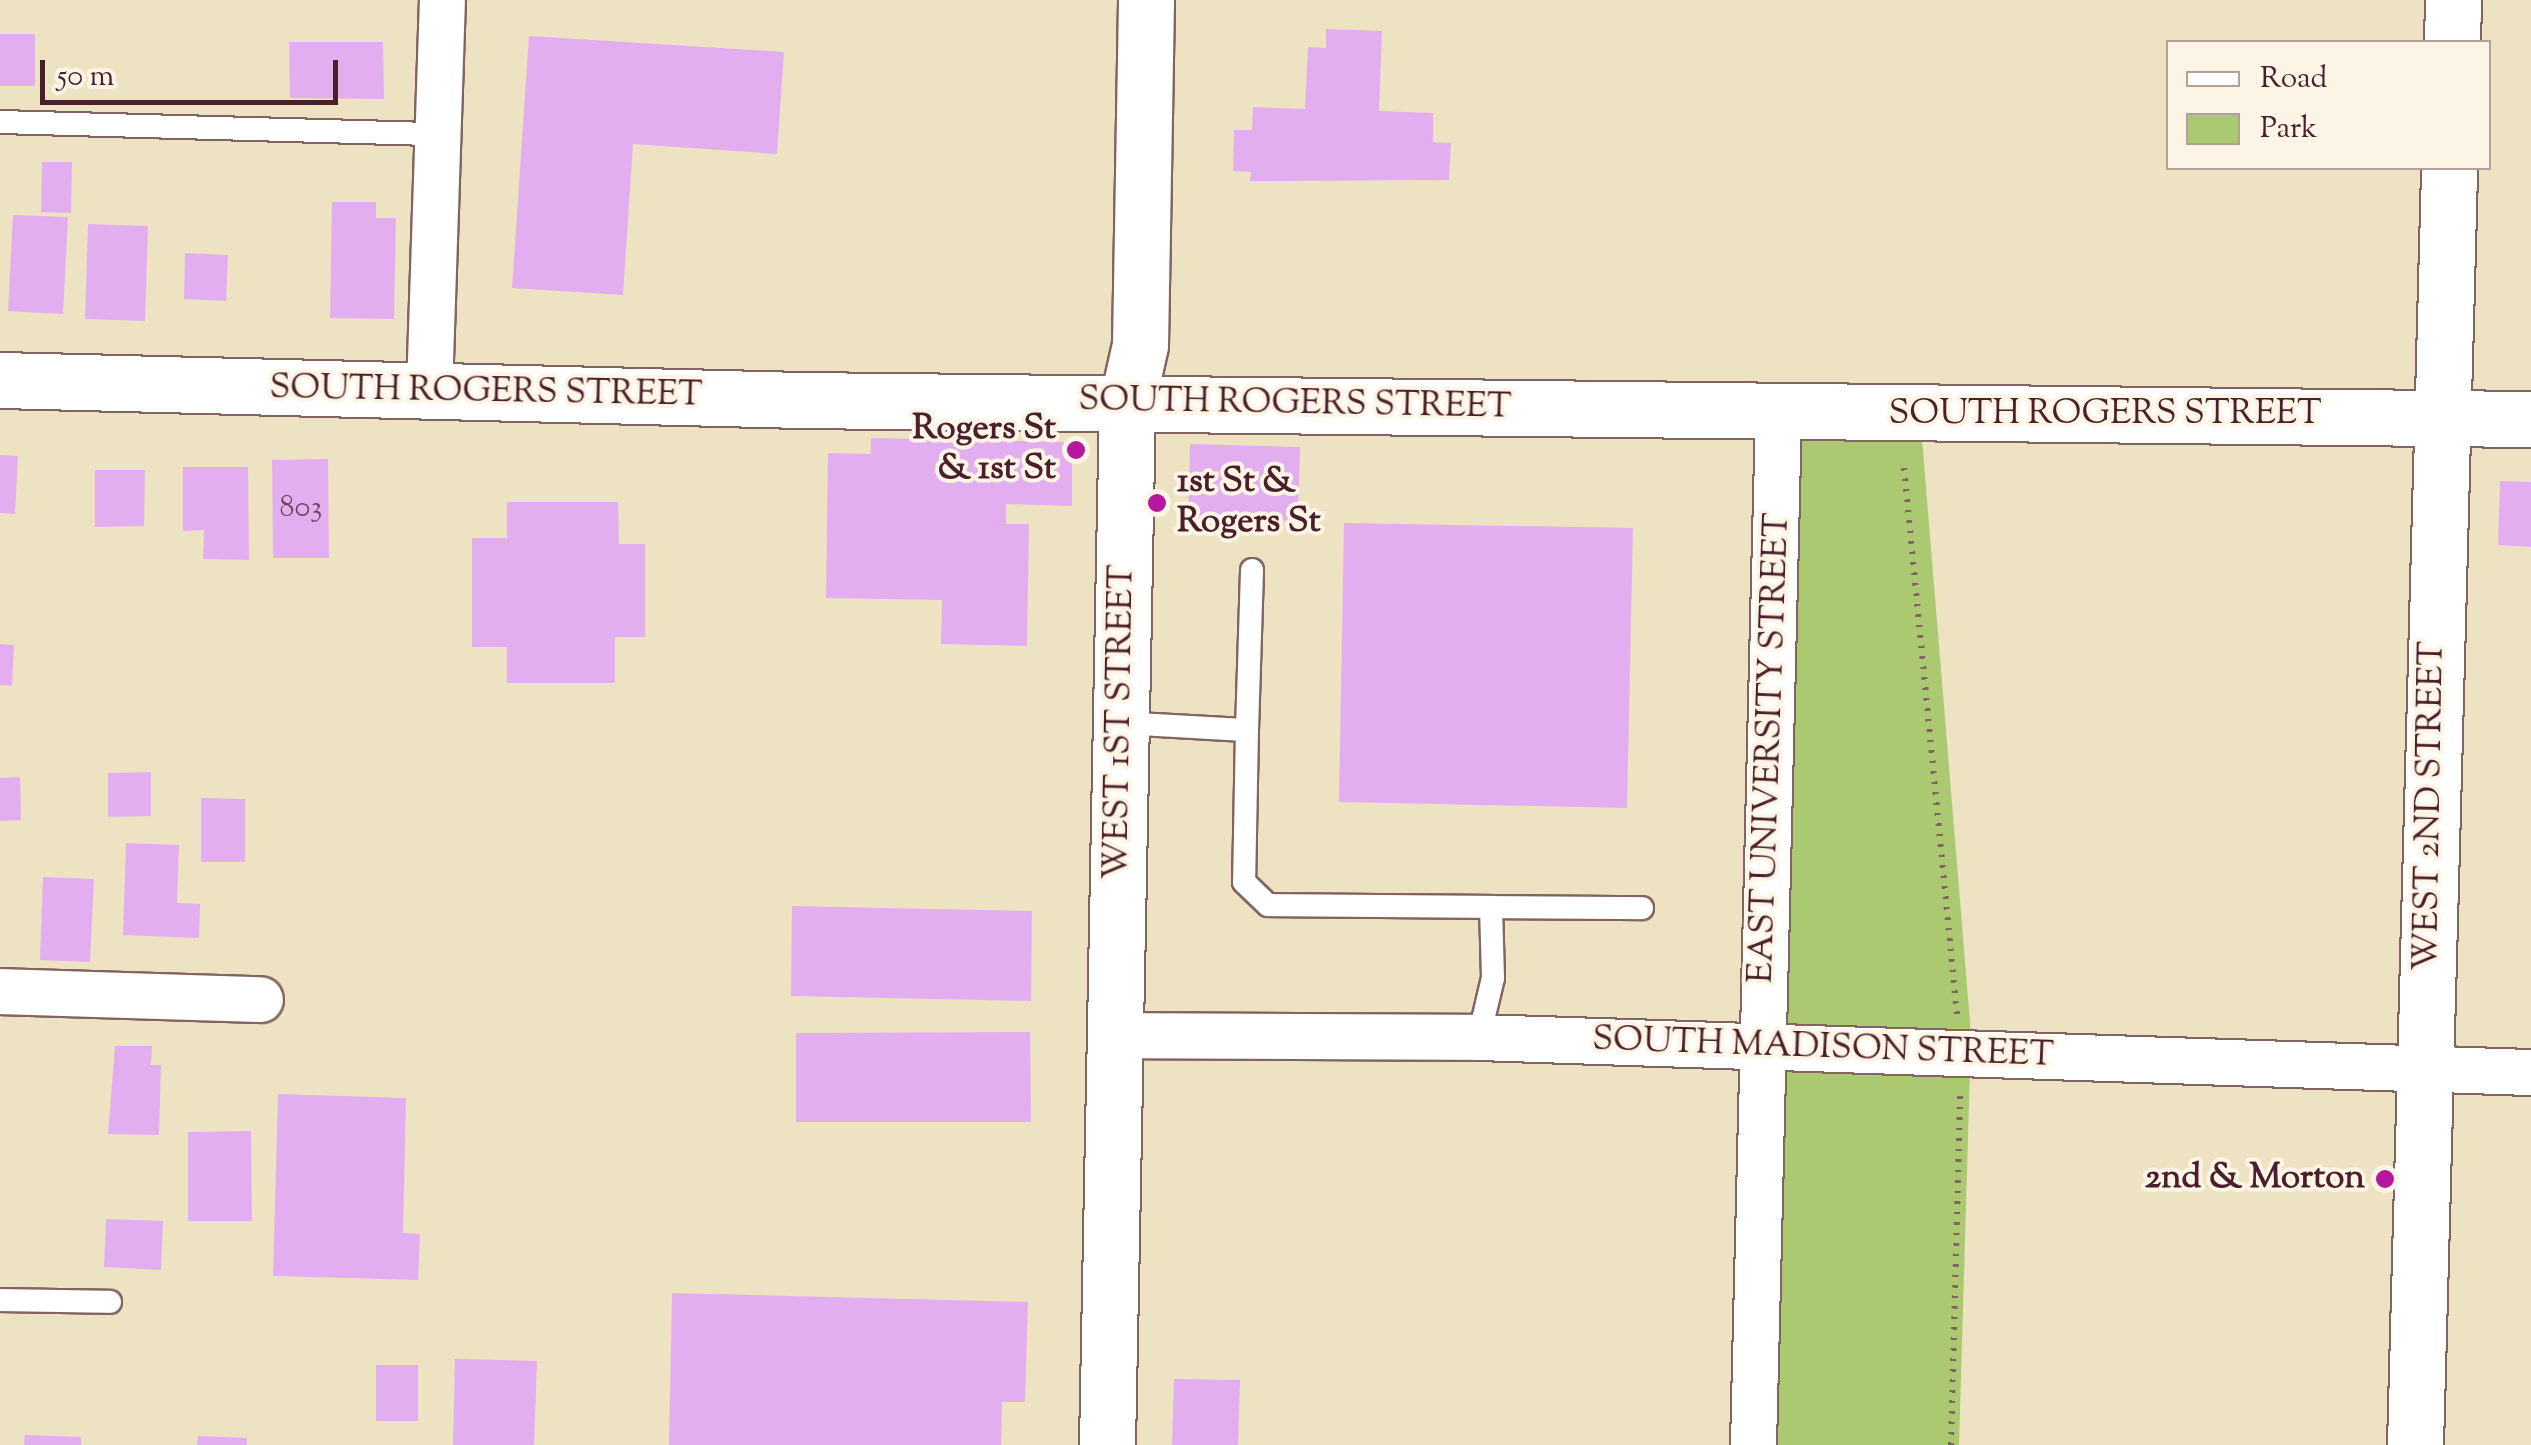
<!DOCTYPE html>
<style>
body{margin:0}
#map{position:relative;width:2531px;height:1445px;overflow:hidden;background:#ede3c3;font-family:"Sorts Mill Goudy",serif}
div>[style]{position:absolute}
.green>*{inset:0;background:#aac970}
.building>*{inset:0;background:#e3aeef}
.path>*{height:6px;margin-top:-3px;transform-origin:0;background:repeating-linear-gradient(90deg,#836460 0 2.5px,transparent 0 10.5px)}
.roads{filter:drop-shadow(2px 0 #836460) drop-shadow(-2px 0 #836460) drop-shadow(0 2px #836460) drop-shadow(0 -2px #836460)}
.service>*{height:22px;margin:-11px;padding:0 11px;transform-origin:11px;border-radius:11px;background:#fff}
.minor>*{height:45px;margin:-22.5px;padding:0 22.5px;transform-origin:22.5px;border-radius:22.5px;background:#fff}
.tertiary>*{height:55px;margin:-27.5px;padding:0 27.5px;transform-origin:27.5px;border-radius:27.5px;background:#fff}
.primary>*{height:55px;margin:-27.5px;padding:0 27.5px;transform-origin:27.5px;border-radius:27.5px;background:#fff}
.dots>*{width:28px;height:28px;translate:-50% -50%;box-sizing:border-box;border:5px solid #fcf5e5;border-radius:50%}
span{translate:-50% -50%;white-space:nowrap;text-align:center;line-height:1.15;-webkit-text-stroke:8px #fcf5e5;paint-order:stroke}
.number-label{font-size:30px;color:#70435c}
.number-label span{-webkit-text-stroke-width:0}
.street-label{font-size:35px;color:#4a1f2b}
.poi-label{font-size:35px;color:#4a1f2b;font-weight:700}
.right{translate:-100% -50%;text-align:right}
.left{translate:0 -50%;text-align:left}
.legend{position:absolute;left:2166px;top:40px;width:325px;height:130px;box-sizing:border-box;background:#fcf5e5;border:2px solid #b59f9b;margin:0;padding:12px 18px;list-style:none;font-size:30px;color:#4a1f2b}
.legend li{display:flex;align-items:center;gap:20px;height:50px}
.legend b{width:50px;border:2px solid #b59f9b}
.scale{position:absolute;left:40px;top:60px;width:298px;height:45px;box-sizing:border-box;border:5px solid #4a1f2b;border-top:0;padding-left:12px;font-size:30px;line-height:35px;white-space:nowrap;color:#4a1f2b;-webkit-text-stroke:8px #fcf5e5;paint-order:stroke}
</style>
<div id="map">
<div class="green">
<div style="clip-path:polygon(1778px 425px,1921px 427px,1971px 1034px,1959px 1445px,1753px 1445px)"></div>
</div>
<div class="building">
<div style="clip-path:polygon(1326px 29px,1382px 31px,1379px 111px,1433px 113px,1433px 142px,1451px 143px,1449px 180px,1250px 181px,1251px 172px,1233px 171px,1234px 130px,1252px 130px,1253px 107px,1305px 109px,1308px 47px,1326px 48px)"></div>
<div style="clip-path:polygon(0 34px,35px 34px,35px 86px,0 86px)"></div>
<div style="clip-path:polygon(529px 36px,784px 52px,777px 154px,633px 144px,623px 295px,512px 288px)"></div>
<div style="clip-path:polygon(289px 42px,383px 42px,384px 99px,290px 98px)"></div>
<div style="clip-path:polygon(42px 162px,72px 162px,71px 213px,41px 212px)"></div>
<div style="clip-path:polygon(332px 202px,376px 202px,376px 218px,396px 218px,394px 319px,330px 318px)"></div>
<div style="clip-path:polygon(13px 215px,68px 217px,63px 314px,8px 311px)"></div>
<div style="clip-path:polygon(88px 224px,148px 226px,145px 321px,85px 319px)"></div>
<div style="clip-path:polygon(185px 253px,228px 255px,226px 301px,184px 299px)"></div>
<div style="clip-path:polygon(871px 438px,1072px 442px,1072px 506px,1006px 504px,1006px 524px,1029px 524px,1027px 646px,941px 644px,942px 600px,826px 598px,828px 453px,871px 454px)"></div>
<div style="clip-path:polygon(1190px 444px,1300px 447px,1298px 521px,1188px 518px)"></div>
<div style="clip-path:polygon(0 455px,18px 456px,15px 514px,0 513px)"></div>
<div style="clip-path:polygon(328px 459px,329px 558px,273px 558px,272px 460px)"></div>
<div style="clip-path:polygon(183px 467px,248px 467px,249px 560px,203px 559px,204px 530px,183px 531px)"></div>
<div style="clip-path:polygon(95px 470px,145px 470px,144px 526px,95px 527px)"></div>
<div style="clip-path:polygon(2500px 481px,2531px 482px,2531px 547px,2498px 545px)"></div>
<div style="clip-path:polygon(507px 502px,618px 502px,619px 544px,645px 544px,645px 637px,615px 637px,615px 683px,507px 683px,507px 647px,472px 647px,472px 538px,507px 538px)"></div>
<div style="clip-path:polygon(1344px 523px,1633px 528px,1627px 808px,1339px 802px)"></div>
<div style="clip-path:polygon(0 644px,14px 645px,12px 686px,0 685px)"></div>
<div style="clip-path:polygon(151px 772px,151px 816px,108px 817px,108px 773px)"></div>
<div style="clip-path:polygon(20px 777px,21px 820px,0 821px,0 778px)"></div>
<div style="clip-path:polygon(201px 798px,245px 799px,245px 862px,201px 862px)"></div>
<div style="clip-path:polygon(126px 843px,179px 845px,177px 903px,200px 904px,199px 938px,123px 935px)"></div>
<div style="clip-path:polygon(43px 877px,94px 879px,90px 962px,40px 960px)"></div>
<div style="clip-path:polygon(792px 906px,1032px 911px,1031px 1001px,791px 996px)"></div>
<div style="clip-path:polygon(1030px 1032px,1031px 1122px,796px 1122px,796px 1033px)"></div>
<div style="clip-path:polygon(115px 1046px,152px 1046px,151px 1065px,161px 1065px,159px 1135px,108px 1134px)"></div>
<div style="clip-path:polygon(278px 1094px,406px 1098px,403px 1233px,420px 1234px,418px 1280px,273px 1276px)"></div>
<div style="clip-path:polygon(251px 1131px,252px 1221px,188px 1221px,188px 1132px)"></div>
<div style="clip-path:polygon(106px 1219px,163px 1221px,161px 1270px,104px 1267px)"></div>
<div style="clip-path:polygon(672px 1293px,1028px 1302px,1025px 1402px,1002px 1402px,1001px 1445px,669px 1445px)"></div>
<div style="clip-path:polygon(455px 1359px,537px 1361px,534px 1445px,453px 1445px)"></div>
<div style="clip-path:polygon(376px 1365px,418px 1365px,418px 1421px,376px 1421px)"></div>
<div style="clip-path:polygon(1174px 1379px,1240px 1380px,1238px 1445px,1172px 1445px)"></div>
<div style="clip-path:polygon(25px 1435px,81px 1437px,81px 1445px,24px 1445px)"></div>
<div style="clip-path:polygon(198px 1436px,247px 1438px,247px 1445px,197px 1445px)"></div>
</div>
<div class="path">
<div style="left:1904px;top:468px;width:549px;rotate:84.46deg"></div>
<div style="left:1951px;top:1445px;width:353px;rotate:-88.5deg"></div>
</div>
<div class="roads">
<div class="service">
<div style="left:0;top:122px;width:438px;rotate:1.6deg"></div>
<div style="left:1121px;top:723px;width:126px;rotate:3.2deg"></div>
<div style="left:1247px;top:730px;width:152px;rotate:91.1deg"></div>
<div style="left:1244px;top:882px;width:33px;rotate:44deg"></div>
<div style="left:1268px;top:905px;width:223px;rotate:0.5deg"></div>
<div style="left:1247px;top:730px;width:160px;rotate:-88.2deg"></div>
<div style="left:1479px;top:1037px;width:61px;rotate:-76.7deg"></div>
<div style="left:1493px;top:978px;width:71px;rotate:-91.6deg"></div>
<div style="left:1491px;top:907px;width:151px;rotate:0.4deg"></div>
<div style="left:0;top:1300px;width:110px;rotate:1deg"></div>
</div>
<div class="minor">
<div style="left:429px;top:390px;width:390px;rotate:-88.1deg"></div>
<div style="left:0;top:991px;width:260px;rotate:1.8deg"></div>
<div style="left:1115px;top:1035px;width:364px;rotate:0.3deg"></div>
<div style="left:1479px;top:1037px;width:1053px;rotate:1.91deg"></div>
<div style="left:1753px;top:1445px;width:1034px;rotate:-88.61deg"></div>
</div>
<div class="tertiary">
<div style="left:0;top:380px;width:800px;rotate:1.43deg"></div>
<div style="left:800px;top:400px;width:1731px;rotate:0.63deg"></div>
<div style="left:1107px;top:1445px;width:1042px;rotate:-88.9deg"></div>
<div style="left:1127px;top:403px;width:59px;rotate:-77.4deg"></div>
<div style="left:1140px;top:345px;width:345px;rotate:-89deg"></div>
</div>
<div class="primary">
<div style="left:2452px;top:42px;width:42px;rotate:-88.6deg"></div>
<div style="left:2415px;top:1445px;width:1277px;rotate:-88.47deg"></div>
</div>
</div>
<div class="dots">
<div style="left:1076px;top:450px;background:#b5179e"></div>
<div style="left:1157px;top:503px;background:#b5179e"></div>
<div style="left:2385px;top:1179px;background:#b5179e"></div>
</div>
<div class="number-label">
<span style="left:301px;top:509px">803</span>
</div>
<div class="street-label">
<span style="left:486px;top:393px;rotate:1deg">SOUTH ROGERS STREET</span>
<span style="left:1295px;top:405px;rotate:1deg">SOUTH ROGERS STREET</span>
<span style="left:2105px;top:415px">SOUTH ROGERS STREET</span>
<span style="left:1121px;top:722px;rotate:-89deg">WEST 1ST STREET</span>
<span style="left:1771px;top:748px;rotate:-88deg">EAST UNIVERSITY STREET</span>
<span style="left:2431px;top:806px;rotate:-89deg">WEST 2ND STREET</span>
<span style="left:1823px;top:1049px;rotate:2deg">SOUTH MADISON STREET</span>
</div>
<div class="poi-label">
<span class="right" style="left:1056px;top:450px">Rogers St<br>&amp; 1st St</span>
<span class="left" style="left:1177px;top:503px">1st St &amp;<br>Rogers St</span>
<span class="right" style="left:2365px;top:1179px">2nd &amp; Morton</span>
</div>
<ul class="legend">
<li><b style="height:12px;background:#fff"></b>Road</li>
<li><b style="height:28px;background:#aac970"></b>Park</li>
</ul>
<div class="scale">50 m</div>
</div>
